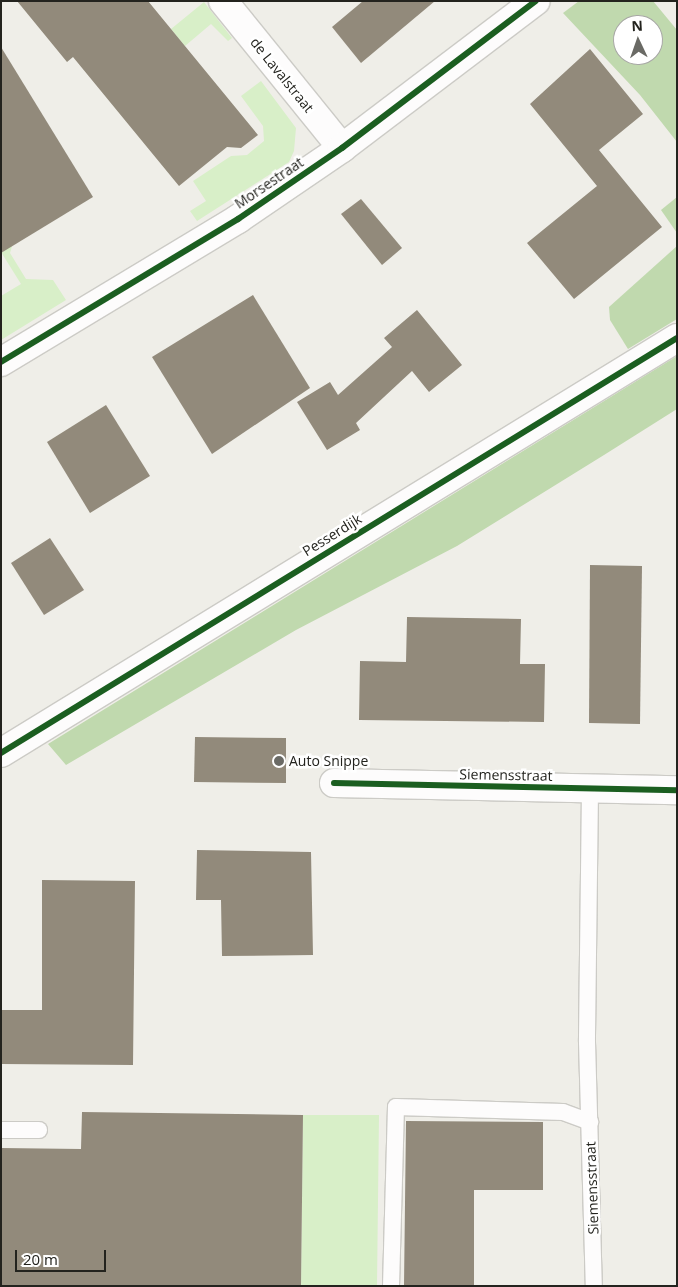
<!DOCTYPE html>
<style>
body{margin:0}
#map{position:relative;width:678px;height:1287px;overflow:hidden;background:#efeee8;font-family:"Open Sans",sans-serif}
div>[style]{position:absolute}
.green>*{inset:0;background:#d8efc8}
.forest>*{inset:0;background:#c0d9ae}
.building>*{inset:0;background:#928a7b}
.roads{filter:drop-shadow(1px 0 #cccbc6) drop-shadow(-1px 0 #cccbc6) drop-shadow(0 1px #cccbc6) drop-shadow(0 -1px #cccbc6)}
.service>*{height:16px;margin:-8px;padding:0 8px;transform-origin:8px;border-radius:8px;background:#fdfcfc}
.minor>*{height:28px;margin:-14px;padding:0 14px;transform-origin:14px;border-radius:14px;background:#fdfcfc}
.cycleway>*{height:6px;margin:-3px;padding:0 3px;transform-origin:3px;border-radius:3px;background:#1b5e20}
.dots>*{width:14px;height:14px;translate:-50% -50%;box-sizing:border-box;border:2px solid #fff;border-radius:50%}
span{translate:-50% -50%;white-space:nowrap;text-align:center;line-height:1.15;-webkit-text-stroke:5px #fff;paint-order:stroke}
.street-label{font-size:14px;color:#23231e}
.poi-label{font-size:14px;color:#23231e}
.left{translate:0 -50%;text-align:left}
.frame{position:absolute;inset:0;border:2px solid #23231e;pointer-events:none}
.north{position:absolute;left:613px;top:15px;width:50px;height:50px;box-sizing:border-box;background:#fff;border:1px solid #a7a7a5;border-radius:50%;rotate:357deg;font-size:14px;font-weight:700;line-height:20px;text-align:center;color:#23231e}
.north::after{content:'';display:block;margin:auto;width:18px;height:22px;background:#6a6a65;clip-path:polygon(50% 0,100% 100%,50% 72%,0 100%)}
.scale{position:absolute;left:15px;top:1250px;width:91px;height:22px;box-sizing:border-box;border:2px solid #23231e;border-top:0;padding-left:6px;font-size:15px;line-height:18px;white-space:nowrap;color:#23231e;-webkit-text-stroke:4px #fff;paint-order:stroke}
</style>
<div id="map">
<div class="green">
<div style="clip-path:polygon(204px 2px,232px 38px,228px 41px,211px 24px,185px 46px,171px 29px)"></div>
<div style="clip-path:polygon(261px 81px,296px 128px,294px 151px,289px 162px,197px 221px,190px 211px,206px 201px,193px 181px,231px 156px,247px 155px,264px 141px,263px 126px,241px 96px)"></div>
<div style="clip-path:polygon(13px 243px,10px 253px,26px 279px,53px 280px,66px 300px,1px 340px,1px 296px,21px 284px,1px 252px)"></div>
<div style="clip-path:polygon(303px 1115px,379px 1115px,377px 1286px,301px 1286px)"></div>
</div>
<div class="forest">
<div style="clip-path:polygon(evenodd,579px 1px,653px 1px,677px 30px,677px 142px,640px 95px,563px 13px,579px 1px,623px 25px,653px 25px,653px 55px,623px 55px,623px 25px)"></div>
<div style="clip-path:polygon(677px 197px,677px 233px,661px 210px)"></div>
<div style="clip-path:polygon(677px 246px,677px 319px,628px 349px,610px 320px,609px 307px)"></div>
<div style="clip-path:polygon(677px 356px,677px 409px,604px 455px,457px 546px,296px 630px,66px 765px,48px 744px)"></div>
</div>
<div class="building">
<div style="clip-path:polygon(17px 1px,148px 1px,258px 135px,241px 148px,227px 147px,179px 186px,73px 57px,67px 62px)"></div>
<div style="clip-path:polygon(363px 1px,435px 1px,361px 63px,332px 27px)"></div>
<div style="clip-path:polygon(1px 47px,93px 197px,1px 253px)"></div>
<div style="clip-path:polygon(590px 49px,643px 114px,599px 150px,662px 227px,574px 299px,527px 243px,597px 186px,530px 104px)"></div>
<div style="clip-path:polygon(361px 199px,402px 248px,382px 265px,341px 214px)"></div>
<div style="clip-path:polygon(253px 295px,310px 388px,212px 454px,152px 357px)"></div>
<div style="clip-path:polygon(417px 310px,462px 365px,429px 392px,412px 371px,356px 423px,360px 430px,327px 450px,297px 402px,330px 382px,338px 395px,392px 347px,384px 338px)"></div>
<div style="clip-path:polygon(106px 405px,150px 476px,90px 513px,47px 442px)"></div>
<div style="clip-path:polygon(50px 538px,84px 590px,44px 615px,11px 563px)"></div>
<div style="clip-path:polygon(590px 565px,642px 566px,640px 724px,589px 723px)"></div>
<div style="clip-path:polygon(407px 617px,521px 619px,520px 664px,545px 664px,544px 722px,359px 720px,360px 661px,406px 662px)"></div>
<div style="clip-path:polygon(195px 737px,286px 738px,286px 783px,194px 782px)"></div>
<div style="clip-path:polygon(197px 850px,311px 852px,313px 955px,222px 956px,221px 900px,196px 900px)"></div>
<div style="clip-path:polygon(42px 880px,135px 881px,133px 1065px,1px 1064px,1px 1010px,42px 1010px)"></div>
<div style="clip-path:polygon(82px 1112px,303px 1115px,301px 1286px,1px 1286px,1px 1148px,81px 1149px)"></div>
<div style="clip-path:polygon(406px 1121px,543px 1122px,543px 1190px,474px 1190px,474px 1286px,404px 1286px)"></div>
</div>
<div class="roads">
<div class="service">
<div style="left:590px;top:790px;width:252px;rotate:90.7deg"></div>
<div style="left:587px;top:1042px;width:244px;rotate:88.4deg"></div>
<div style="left:1px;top:1130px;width:38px"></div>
<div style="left:391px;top:1286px;width:179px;rotate:-88.4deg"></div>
<div style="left:396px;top:1107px;width:167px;rotate:1.7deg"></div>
<div style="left:563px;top:1112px;width:29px;rotate:20deg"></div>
</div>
<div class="minor">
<div style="left:223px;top:1px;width:189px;rotate:51deg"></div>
<div style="left:1px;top:362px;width:277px;rotate:-31.1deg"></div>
<div style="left:238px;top:219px;width:126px;rotate:-34.3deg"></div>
<div style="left:342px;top:148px;width:243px;rotate:-37.2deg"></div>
<div style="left:1px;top:753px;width:793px;rotate:-31.55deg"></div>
<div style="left:334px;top:783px;width:343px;rotate:1.2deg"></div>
</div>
</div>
<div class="cycleway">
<div style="left:1px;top:362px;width:277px;rotate:-31.1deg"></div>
<div style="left:238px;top:219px;width:126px;rotate:-34.3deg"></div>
<div style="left:342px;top:148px;width:243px;rotate:-37.2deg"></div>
<div style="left:1px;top:753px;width:793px;rotate:-31.55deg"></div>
<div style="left:334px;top:783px;width:343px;rotate:1.2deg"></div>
</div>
<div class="dots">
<div style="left:279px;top:761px;background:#6a6a65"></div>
</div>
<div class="street-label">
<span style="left:282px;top:75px;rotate:51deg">de Lavalstraat</span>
<span style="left:269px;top:183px;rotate:-34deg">Morsestraat</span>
<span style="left:332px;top:535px;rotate:-32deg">Pesserdijk</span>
<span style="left:506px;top:775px;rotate:1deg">Siemensstraat</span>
<span style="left:592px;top:1188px;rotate:-92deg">Siemensstraat</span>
</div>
<div class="poi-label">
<span class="left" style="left:289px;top:761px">Auto Snippe</span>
</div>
<div class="frame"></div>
<div class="north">N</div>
<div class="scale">20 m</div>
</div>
